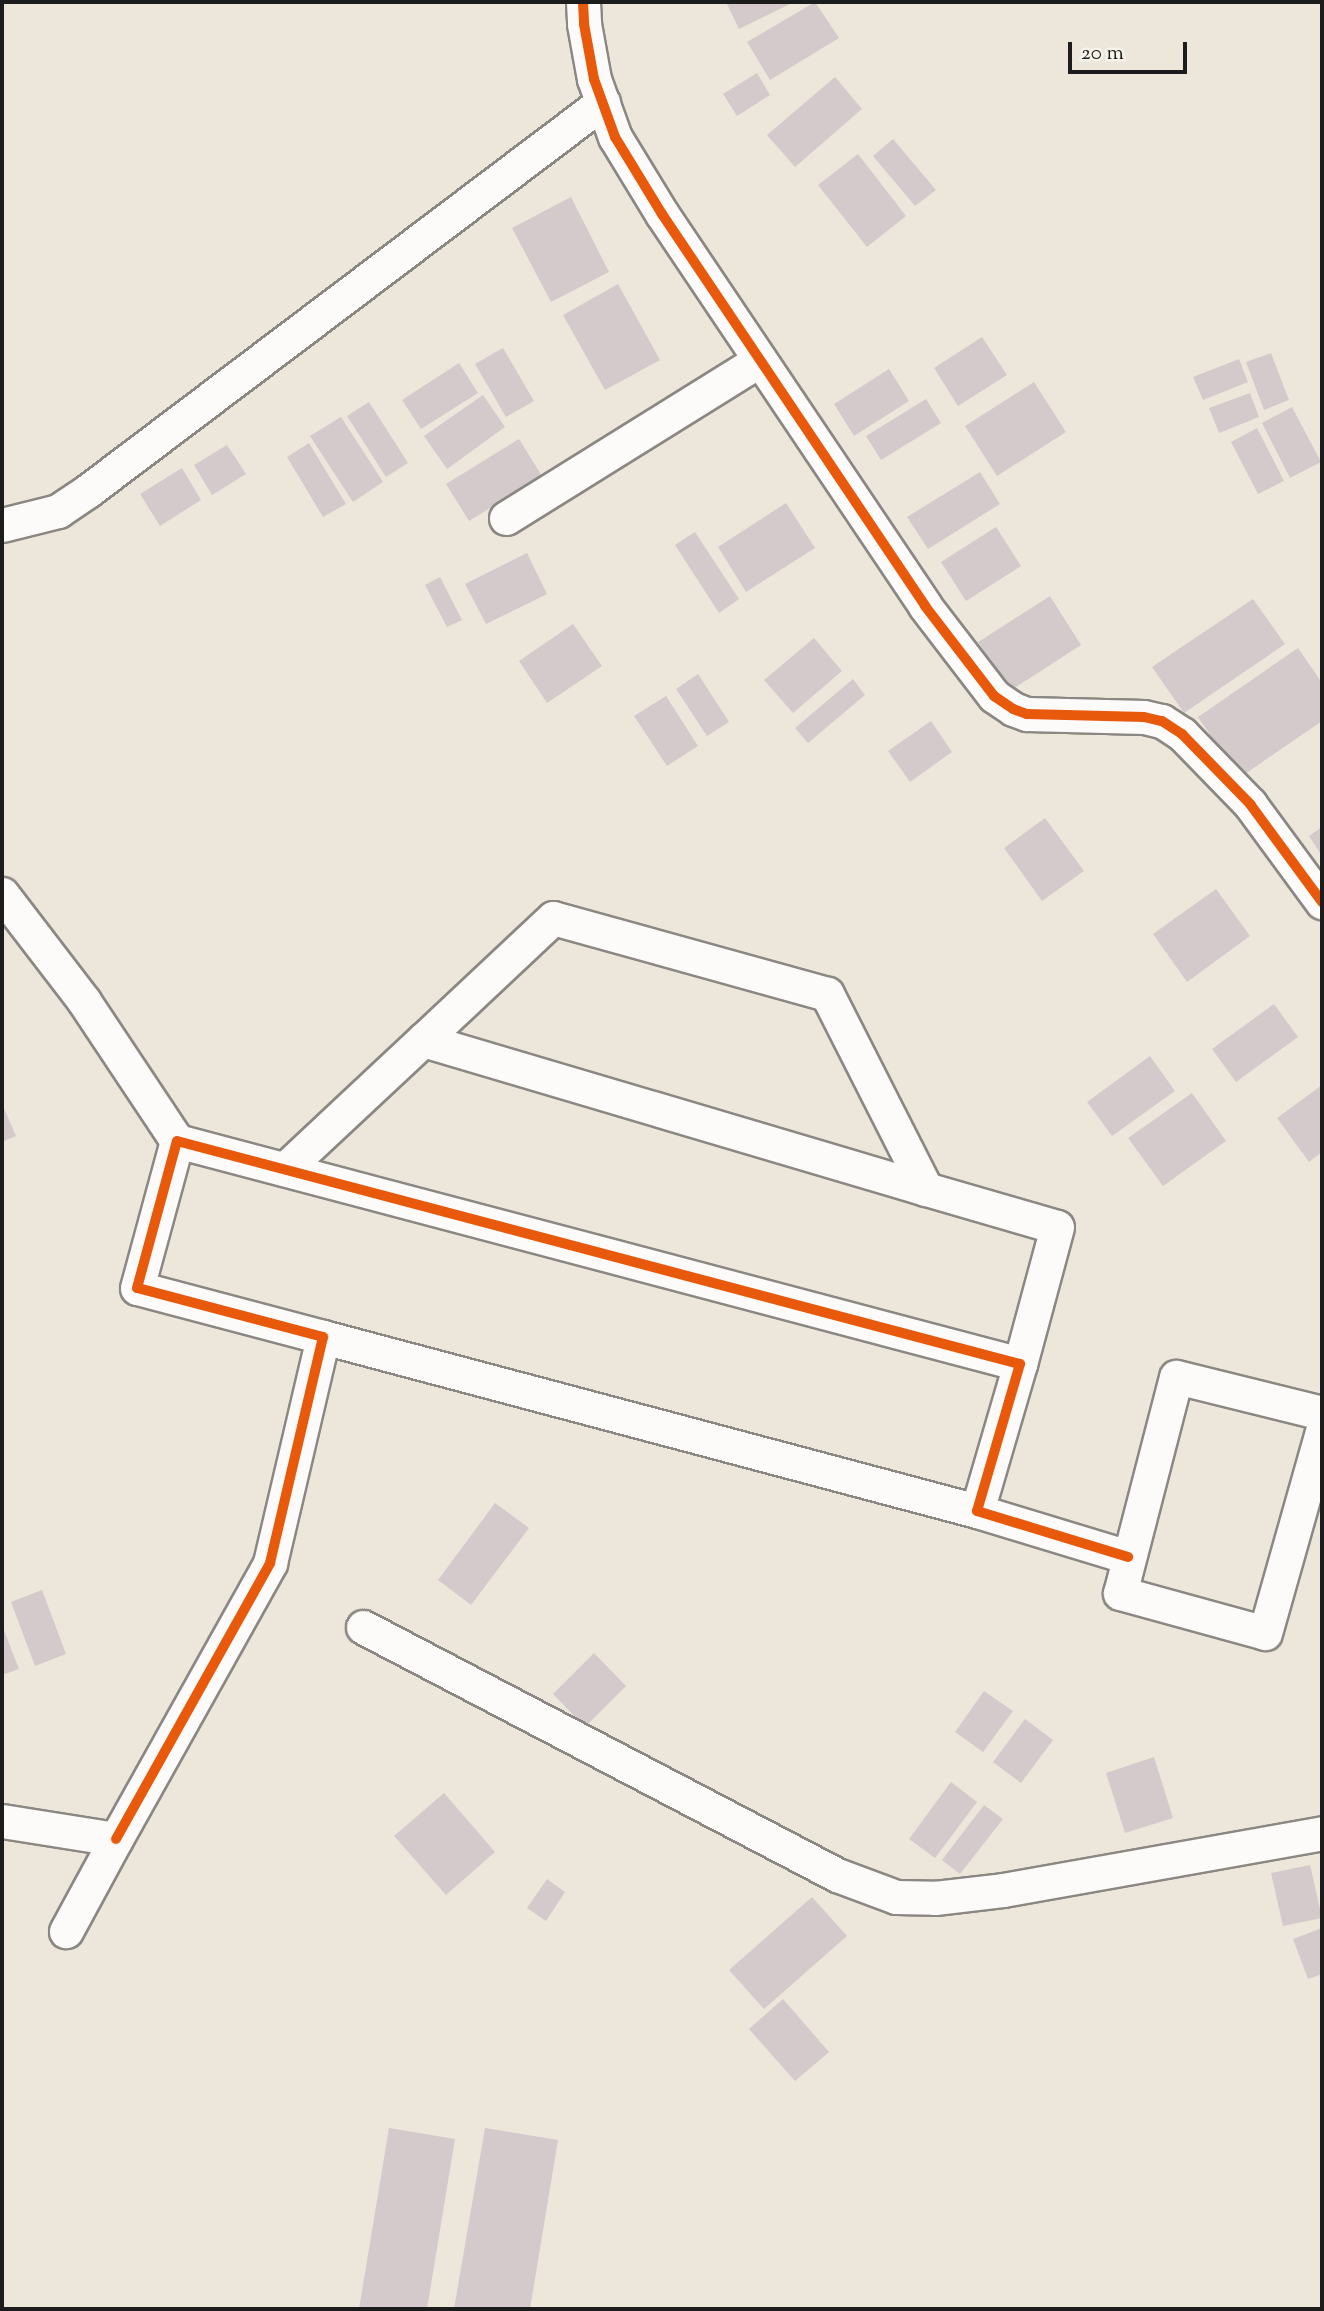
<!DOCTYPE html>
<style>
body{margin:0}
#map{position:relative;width:1324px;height:2311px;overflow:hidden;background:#ede6db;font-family:"Sorts Mill Goudy",serif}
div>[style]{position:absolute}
.building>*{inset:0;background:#d4cacb}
.roads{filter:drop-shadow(2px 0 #8b8782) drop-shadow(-2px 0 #8b8782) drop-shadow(0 2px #8b8782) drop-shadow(0 -2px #8b8782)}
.minor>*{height:33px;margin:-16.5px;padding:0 16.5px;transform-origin:16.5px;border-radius:16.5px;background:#fcfbfa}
.cycleway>*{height:10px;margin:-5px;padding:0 5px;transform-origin:5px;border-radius:5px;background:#e8590c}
span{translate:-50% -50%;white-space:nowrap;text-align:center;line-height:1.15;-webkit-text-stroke:6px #f7f3e8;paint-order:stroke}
.frame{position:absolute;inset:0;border:4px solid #1c1c1c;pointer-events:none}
.scale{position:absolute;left:1068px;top:42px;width:119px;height:32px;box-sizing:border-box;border:4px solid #1c1c1c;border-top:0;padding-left:9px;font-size:21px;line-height:24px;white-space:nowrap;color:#1c1c1c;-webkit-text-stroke:5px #f7f3e8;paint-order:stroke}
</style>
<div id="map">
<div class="building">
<div style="clip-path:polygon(726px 2px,794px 2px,739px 29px)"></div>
<div style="clip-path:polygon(815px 2px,839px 38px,770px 80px,747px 42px)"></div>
<div style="clip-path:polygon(757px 73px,770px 95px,737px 116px,723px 94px)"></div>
<div style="clip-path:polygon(835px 77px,862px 109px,795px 167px,767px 135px)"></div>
<div style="clip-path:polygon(893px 139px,936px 190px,915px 206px,873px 156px)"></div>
<div style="clip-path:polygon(858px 154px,906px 216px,867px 247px,818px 185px)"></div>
<div style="clip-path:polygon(571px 197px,609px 272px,551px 302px,512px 228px)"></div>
<div style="clip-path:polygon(618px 284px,660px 360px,605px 390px,563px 315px)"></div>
<div style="clip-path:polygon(982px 337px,1007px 375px,958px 406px,934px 368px)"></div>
<div style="clip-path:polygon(503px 348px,534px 401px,506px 417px,475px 364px)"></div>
<div style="clip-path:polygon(1271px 353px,1289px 400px,1264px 410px,1246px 362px)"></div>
<div style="clip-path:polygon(1239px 359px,1248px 382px,1203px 400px,1193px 377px)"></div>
<div style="clip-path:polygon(459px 363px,478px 393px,421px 429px,402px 400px)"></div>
<div style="clip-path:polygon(889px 369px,909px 401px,854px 436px,834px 404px)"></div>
<div style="clip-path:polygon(1034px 382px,1066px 432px,997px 476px,965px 426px)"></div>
<div style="clip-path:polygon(1250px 393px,1259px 417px,1219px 433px,1209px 408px)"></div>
<div style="clip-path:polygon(483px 395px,505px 427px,447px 469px,424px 436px)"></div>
<div style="clip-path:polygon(926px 399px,941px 423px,881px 460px,866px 436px)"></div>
<div style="clip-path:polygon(369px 402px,408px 463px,386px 477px,347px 416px)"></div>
<div style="clip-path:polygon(1292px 407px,1321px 462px,1290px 478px,1262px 423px)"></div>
<div style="clip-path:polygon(341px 417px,383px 482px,353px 502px,310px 436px)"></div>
<div style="clip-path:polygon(1257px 428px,1284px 481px,1258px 494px,1231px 442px)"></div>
<div style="clip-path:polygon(519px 439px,542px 476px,469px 521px,446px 484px)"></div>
<div style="clip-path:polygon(309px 443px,346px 504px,323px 517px,287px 457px)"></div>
<div style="clip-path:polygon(227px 445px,246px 474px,212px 495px,194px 465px)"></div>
<div style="clip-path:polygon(182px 468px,201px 500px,160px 526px,140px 494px)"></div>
<div style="clip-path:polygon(980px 472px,1000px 504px,928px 549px,907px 517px)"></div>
<div style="clip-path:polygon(786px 503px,815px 548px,746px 592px,718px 547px)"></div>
<div style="clip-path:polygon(996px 527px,1021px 566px,966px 601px,941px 562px)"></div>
<div style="clip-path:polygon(695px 532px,739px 599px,719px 613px,675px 545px)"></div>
<div style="clip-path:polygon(527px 553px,547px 594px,486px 624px,465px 584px)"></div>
<div style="clip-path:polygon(440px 577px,462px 620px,447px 627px,425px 585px)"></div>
<div style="clip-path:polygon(1050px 596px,1081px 645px,1010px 691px,978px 642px)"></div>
<div style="clip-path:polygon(1253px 599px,1285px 644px,1184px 713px,1152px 667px)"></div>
<div style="clip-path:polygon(573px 624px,602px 666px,547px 703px,519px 661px)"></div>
<div style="clip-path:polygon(814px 638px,842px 671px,793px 713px,764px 680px)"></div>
<div style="clip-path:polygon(1298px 648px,1322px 683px,1322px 721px,1239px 778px,1198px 717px)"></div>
<div style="clip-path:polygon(698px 674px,729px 722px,707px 736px,676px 689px)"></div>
<div style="clip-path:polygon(853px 679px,865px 695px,808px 743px,795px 728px)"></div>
<div style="clip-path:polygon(666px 696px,698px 746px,667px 766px,634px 716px)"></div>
<div style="clip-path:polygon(931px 721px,952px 752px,910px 782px,888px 751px)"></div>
<div style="clip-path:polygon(1045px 818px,1084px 871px,1042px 901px,1004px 848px)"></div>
<div style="clip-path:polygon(1322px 827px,1322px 856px,1309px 836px)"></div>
<div style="clip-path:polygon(1216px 889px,1250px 936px,1187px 982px,1153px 934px)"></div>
<div style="clip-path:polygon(1274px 1004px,1298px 1037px,1236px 1082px,1212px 1049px)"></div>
<div style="clip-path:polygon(1150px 1056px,1175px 1091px,1112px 1136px,1087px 1102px)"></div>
<div style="clip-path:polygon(1322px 1085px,1322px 1152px,1309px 1162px,1277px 1118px)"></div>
<div style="clip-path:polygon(1192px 1093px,1226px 1141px,1163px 1186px,1128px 1138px)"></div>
<div style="clip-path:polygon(2px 1104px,16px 1136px,2px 1142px)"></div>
<div style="clip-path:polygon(495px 1503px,529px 1528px,471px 1605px,438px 1580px)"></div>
<div style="clip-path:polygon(42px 1590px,66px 1654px,35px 1666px,11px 1602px)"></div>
<div style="clip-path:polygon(2px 1625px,19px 1669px,2px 1675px)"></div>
<div style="clip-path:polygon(594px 1653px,626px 1686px,585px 1727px,553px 1694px)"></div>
<div style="clip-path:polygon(984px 1691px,1013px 1711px,983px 1752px,955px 1732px)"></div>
<div style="clip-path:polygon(1025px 1719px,1053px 1740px,1021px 1783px,993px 1762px)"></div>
<div style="clip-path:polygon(1154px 1757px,1173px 1818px,1125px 1833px,1106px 1773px)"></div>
<div style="clip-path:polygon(951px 1782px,977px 1802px,935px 1858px,909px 1839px)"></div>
<div style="clip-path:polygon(444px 1793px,495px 1852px,446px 1895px,394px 1836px)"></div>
<div style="clip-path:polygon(984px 1805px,1003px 1819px,960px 1874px,942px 1860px)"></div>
<div style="clip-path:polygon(1310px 1865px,1322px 1918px,1283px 1926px,1271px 1873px)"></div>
<div style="clip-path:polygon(547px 1879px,565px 1892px,546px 1921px,527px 1908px)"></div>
<div style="clip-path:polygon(812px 1897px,847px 1936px,764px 2009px,729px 1970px)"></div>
<div style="clip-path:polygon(1322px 1928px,1322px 1974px,1308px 1979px,1293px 1939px)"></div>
<div style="clip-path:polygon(783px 1999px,829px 2052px,795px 2081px,749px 2029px)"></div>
<div style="clip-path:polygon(389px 2128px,455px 2139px,427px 2309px,359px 2309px)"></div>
<div style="clip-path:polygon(485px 2128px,558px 2140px,530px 2309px,454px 2309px)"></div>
</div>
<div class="roads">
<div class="minor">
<div style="left:583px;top:2px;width:22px;rotate:87deg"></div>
<div style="left:584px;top:24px;width:56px;rotate:79.7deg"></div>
<div style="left:594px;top:79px;width:62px;rotate:70.1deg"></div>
<div style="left:615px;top:137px;width:90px;rotate:58.6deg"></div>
<div style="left:662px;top:214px;width:472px;rotate:56.1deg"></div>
<div style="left:925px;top:606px;width:113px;rotate:52.5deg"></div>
<div style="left:994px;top:696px;width:23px;rotate:34deg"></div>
<div style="left:1013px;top:709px;width:15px;rotate:20deg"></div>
<div style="left:1027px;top:714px;width:117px;rotate:1.5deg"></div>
<div style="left:1144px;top:717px;width:18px;rotate:13deg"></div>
<div style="left:1162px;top:721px;width:24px;rotate:33deg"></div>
<div style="left:1182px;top:734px;width:98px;rotate:45.8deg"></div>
<div style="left:1250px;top:804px;width:122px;rotate:53.7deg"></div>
<div style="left:506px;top:518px;width:299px;rotate:-31.9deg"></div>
<div style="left:2px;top:525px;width:58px;rotate:-14deg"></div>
<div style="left:58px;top:511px;width:37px;rotate:-34deg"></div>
<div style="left:89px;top:490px;width:644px;rotate:-37.05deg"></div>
<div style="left:2px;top:894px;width:135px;rotate:52.5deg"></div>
<div style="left:84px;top:1001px;width:168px;rotate:56.4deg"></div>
<div style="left:285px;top:1169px;width:189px;rotate:-43.1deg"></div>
<div style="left:926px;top:1189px;width:219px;rotate:-116.9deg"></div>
<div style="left:827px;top:994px;width:284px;rotate:-164.5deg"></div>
<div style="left:553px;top:918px;width:178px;rotate:136.8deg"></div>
<div style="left:423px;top:1040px;width:525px;rotate:16.5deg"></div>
<div style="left:926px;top:1189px;width:136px;rotate:16.2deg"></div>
<div style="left:1057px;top:1227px;width:142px;rotate:105.1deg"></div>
<div style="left:323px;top:1337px;width:677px;rotate:14.9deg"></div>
<div style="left:1322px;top:1413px;width:150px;rotate:-166.1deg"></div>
<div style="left:1176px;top:1377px;width:223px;rotate:104.5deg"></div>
<div style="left:1120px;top:1593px;width:150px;rotate:15.4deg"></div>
<div style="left:1265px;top:1633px;width:209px;rotate:-74.2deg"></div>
<div style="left:363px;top:1627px;width:535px;rotate:27.62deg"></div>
<div style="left:837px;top:1875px;width:63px;rotate:20.4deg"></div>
<div style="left:896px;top:1897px;width:39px;rotate:1deg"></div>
<div style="left:935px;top:1898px;width:68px;rotate:-6.7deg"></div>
<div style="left:1003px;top:1890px;width:324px;rotate:-10.1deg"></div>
<div style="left:2px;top:1821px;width:115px;rotate:9deg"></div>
<div style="left:116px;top:1839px;width:105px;rotate:118.5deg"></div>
<div style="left:116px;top:1839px;width:316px;rotate:-60.8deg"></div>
<div style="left:270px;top:1563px;width:232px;rotate:-76.8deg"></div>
<div style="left:323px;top:1337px;width:192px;rotate:-165.2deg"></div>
<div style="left:137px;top:1288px;width:152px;rotate:-74.8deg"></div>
<div style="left:177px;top:1141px;width:872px;rotate:14.82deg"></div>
<div style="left:1020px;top:1364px;width:153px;rotate:106.3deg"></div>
<div style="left:977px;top:1511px;width:158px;rotate:16.9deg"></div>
</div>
</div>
<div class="cycleway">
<div style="left:583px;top:2px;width:22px;rotate:87deg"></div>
<div style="left:584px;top:24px;width:56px;rotate:79.7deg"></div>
<div style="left:594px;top:79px;width:62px;rotate:70.1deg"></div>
<div style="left:615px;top:137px;width:90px;rotate:58.6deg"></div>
<div style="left:662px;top:214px;width:472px;rotate:56.1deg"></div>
<div style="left:925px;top:606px;width:113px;rotate:52.5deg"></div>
<div style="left:994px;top:696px;width:23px;rotate:34deg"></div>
<div style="left:1013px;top:709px;width:15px;rotate:20deg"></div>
<div style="left:1027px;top:714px;width:117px;rotate:1.5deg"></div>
<div style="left:1144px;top:717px;width:18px;rotate:13deg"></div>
<div style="left:1162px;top:721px;width:24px;rotate:33deg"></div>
<div style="left:1182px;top:734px;width:98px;rotate:45.8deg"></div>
<div style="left:1250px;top:804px;width:122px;rotate:53.7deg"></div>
<div style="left:116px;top:1839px;width:316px;rotate:-60.8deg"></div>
<div style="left:270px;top:1563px;width:232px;rotate:-76.8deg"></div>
<div style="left:323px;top:1337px;width:192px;rotate:-165.2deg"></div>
<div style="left:137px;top:1288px;width:152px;rotate:-74.8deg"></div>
<div style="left:177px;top:1141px;width:872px;rotate:14.82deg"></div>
<div style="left:1020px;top:1364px;width:153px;rotate:106.3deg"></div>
<div style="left:977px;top:1511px;width:158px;rotate:16.9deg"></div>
</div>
<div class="frame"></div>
<div class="scale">20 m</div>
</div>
